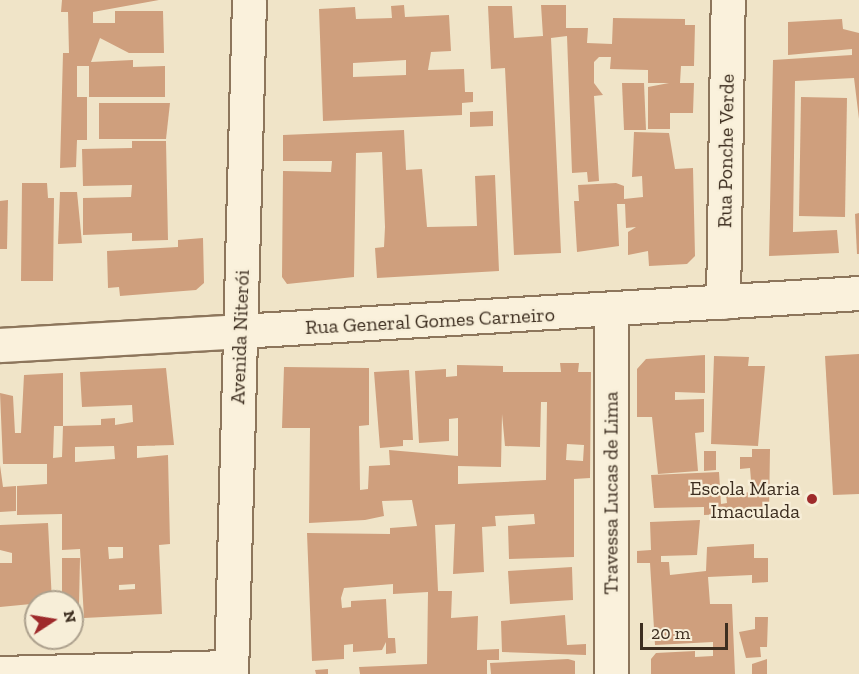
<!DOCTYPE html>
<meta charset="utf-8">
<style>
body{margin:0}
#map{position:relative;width:859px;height:674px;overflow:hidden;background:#f0e4c8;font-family:"Zilla Slab",serif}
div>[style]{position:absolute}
.building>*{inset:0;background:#cf9f7d}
.roads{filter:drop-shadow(2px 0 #8d765c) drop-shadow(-2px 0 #8d765c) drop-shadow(0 2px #8d765c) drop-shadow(0 -2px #8d765c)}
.minor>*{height:33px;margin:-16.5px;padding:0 16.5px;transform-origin:16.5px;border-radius:16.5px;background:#faf1dc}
.tertiary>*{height:33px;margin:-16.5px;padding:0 16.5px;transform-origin:16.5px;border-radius:16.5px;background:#faf1dc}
.secondary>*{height:33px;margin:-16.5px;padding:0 16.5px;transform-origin:16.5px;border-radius:16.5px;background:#faf1dc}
.dots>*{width:16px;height:16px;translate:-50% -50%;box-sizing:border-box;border:3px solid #f7eed8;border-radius:50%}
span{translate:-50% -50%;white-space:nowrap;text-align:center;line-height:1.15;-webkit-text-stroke:4.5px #f7eed8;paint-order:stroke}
.street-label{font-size:20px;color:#3d2e20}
.poi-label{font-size:20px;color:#3d2e20}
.right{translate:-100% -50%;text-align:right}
.north{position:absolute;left:24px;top:590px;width:60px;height:60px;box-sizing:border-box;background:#f7eed8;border:2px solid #ada18e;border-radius:50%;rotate:78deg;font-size:16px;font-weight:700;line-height:24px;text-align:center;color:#3d2e20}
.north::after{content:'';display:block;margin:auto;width:21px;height:27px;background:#9e2a2b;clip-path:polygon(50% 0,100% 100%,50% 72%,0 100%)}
.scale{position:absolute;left:640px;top:623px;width:88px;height:27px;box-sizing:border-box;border:3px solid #3d2e20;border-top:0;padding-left:8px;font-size:18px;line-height:21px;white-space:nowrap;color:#3d2e20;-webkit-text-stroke:4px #f7eed8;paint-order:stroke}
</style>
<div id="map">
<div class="building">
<div style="clip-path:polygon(62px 0,159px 0,93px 12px,93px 23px,115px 23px,115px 11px,163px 11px,164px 53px,129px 53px,100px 38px,91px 62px,133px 60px,133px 67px,165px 66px,165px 97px,89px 97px,89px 66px,77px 66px,77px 97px,87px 97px,87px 140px,77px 140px,76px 167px,60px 168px,63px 53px,69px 53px,68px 12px,61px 12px)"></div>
<div style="clip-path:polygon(evenodd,404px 5px,405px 17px,449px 15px,451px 51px,431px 52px,428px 70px,464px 69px,465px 92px,473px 92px,473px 102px,462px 103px,462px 115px,323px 121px,319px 9px,355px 7px,356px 19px,392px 18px,391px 6px,404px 5px,406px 60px,406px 75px,353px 77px,353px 63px,406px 60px)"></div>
<div style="clip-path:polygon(541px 5px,566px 5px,566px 28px,588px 28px,587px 43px,612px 44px,613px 18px,685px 19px,685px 25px,695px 25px,694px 66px,681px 66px,680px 83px,694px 83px,693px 113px,670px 113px,670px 129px,648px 129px,648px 87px,669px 83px,648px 83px,648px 70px,610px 69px,611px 57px,599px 57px,594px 62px,594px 83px,603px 95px,594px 96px,599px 181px,588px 182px,587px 172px,572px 173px,567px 36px,551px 38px,561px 253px,514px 255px,505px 68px,491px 69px,488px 6px,512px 6px,514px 38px,543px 36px)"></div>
<div style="clip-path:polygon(842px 19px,843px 29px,859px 33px,859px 119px,854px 78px,795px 81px,793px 232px,837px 230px,839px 253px,769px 256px,773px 60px,852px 55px,852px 49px,788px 55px,788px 22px)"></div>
<div style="clip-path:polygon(622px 83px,644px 83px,646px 130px,624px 130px)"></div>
<div style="clip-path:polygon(801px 97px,847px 98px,845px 217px,799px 216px)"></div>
<div style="clip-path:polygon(99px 103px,170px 103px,166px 139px,99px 139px)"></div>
<div style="clip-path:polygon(493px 111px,493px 126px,470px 127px,470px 112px)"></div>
<div style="clip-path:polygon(404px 130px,406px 170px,422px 169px,427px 227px,477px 226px,475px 176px,495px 175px,499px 271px,377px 278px,375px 248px,384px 247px,385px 227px,382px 152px,356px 153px,354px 277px,287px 284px,282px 277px,283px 171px,331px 172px,332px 161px,283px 161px,283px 135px)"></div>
<div style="clip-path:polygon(634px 132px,669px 133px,675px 169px,693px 168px,695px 256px,687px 264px,649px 266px,648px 251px,628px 255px,628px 232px,636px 227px,626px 228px,625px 204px,617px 204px,619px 246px,577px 252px,574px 201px,579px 201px,578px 185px,616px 183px,624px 186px,624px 199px,643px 197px,642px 176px,632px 177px)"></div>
<div style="clip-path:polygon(132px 141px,166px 141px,168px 240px,132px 241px,132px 233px,83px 235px,83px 198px,131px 197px,132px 185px,83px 186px,82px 149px,132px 148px)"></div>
<div style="clip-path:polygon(22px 183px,47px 183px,48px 198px,54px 198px,53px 281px,21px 281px)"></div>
<div style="clip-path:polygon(60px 192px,77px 192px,82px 243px,58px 244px)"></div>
<div style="clip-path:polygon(8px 200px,7px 249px,0 249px,0 201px)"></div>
<div style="clip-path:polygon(859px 213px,859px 254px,857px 254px,855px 214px)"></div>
<div style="clip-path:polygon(203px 238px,204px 283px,196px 290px,120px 296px,119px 287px,108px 288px,107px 251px,178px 247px,178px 240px)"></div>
<div style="clip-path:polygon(859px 354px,859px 494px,833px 495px,825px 356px)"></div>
<div style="clip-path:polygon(705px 355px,705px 393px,675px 392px,675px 400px,704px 399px,704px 432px,695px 433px,698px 471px,658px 474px,652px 417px,637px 417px,637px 369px,646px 359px)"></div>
<div style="clip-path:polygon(714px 356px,749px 357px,748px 366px,765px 366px,758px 446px,711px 444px)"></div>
<div style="clip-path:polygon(evenodd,560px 363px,579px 363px,578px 372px,591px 372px,590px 478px,574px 479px,574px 557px,509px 559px,508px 526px,535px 524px,534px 514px,495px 516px,496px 526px,482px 527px,484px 572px,453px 574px,455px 524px,435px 525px,438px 591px,452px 591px,451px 618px,478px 616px,477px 650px,499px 649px,499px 660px,487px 660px,487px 674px,360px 674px,359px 667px,427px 664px,428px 592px,393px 594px,393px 584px,344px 588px,341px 598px,342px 608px,351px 607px,351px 601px,386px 599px,388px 638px,395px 638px,396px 653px,386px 654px,386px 642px,382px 650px,353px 652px,353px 644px,344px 645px,344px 659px,312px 661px,307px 533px,390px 534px,390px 528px,417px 526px,412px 500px,382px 501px,384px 516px,365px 520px,309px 523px,310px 428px,282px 428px,284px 367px,369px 368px,369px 425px,359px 426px,360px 490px,368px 489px,369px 466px,390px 465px,389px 450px,458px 456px,458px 418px,449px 419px,449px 441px,419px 443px,415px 371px,446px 369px,446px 377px,457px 376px,457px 365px,503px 366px,503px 372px,561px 372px,560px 363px,541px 402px,547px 402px,546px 480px,458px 484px,458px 466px,501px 467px,502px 414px,505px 446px,540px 447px,541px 402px,560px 363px,567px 444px,584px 445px,583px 461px,566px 460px,567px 444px)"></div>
<div style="clip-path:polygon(evenodd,166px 368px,174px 445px,137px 446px,137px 458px,168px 455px,170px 544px,159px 545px,162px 614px,84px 618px,80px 549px,62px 550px,62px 514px,17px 515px,17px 486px,47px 484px,47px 464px,3px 464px,0 393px,13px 396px,15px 433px,21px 433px,24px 375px,63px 373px,63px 426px,54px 426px,53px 458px,62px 457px,63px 426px,101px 425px,101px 419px,115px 418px,115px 425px,133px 422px,132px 405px,82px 407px,80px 372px,166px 368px,114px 446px,115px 459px,75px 462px,75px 447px,114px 446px,166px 368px,108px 547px,123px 547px,123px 558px,109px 559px,108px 547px,166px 368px,135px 584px,135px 589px,119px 590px,119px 585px,135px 584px)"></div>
<div style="clip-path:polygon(409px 370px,413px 440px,403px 440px,403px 446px,380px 448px,374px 372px)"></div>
<div style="clip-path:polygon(752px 449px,770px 449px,769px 512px,704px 515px,704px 507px,654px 508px,651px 475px,719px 472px,721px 504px,727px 503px,726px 494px,752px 492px,750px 468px,740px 469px,740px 457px,752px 457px)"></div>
<div style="clip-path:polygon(704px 451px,716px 451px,716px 470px,704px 471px)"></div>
<div style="clip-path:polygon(0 465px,3px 487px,16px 486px,16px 511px,0 512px)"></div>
<div style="clip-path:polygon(700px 520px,697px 555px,661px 556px,661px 562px,669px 562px,670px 575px,706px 571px,707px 547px,754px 544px,754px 558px,768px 558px,768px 582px,752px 583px,752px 575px,708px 577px,710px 604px,732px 604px,735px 674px,651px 674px,651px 659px,656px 653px,695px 651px,695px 657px,713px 656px,713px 642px,655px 645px,650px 563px,637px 563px,637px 551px,651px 550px,650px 522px)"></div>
<div style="clip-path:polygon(48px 523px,52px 602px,0 607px,0 563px,12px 563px,12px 553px,0 550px,0 525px)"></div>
<div style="clip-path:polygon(62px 558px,80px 558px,79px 604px,62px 602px)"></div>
<div style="clip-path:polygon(572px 567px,573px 600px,510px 604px,508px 571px)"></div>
<div style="clip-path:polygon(565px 615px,567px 645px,586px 644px,586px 655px,502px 652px,501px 621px)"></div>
<div style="clip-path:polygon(755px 617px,768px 617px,767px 647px,760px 647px,761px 657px,746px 658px,739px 632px,755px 629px)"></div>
<div style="clip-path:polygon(568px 659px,575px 661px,575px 674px,491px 674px,490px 663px)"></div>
<div style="clip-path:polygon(767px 659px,767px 674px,752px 674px,752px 664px)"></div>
<div style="clip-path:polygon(328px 669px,328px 674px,316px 674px,315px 670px)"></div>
</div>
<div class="roads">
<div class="minor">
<div style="left:723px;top:302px;width:302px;rotate:-89.1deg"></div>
<div style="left:611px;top:311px;width:363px;rotate:90deg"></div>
</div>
<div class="tertiary">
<div style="left:240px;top:331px;width:620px;rotate:-3.51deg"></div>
<div style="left:0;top:673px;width:231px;rotate:-1.5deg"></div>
</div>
<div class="secondary">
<div style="left:0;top:345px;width:240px;rotate:-3.3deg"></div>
<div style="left:231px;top:674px;width:674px;rotate:-88.47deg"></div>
</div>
</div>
<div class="dots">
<div style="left:812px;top:499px;background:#9e2a2b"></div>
</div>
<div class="street-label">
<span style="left:726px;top:151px;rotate:-89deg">Rua Ponche Verde</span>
<span style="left:430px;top:321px;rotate:-3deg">Rua General Gomes Carneiro</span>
<span style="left:240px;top:337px;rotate:-88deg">Avenida Niterói</span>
<span style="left:611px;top:493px;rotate:-90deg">Travessa Lucas de Lima</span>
</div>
<div class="poi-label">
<span class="right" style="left:800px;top:500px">Escola Maria<br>Imaculada</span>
</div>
<div class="north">N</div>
<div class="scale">20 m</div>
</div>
